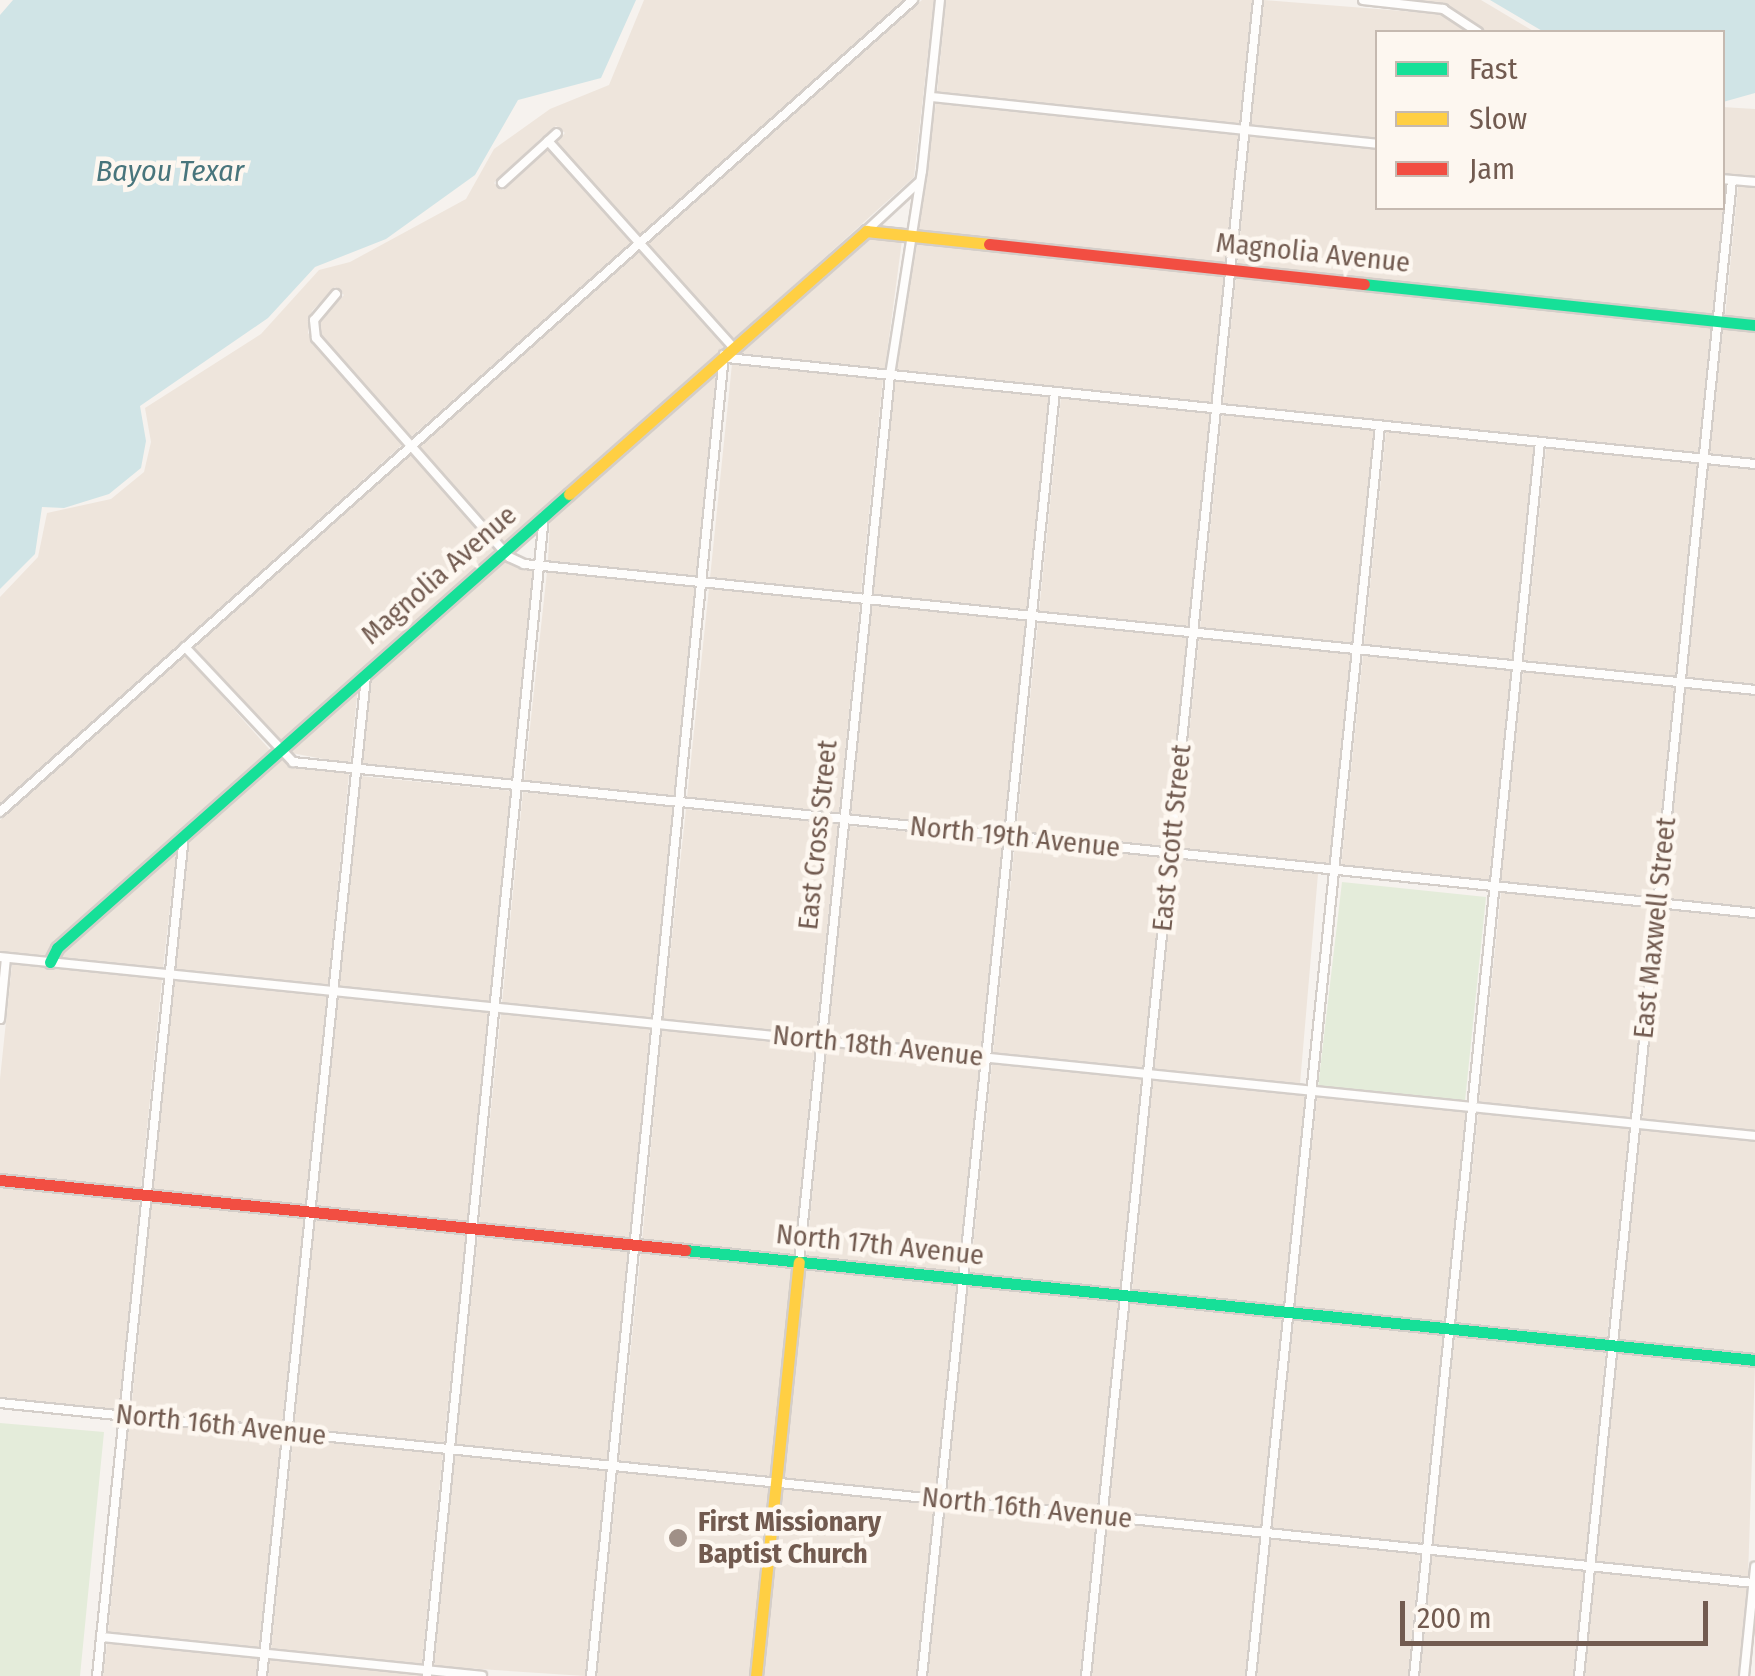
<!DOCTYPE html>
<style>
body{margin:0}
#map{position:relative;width:1755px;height:1676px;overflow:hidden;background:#f6f2ee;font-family:"Fira Sans Condensed",sans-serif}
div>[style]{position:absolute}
.residential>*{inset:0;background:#eee5dc}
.green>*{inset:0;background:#e4ecda}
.water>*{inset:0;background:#d0e4e6}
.roads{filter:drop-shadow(2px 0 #d4cec9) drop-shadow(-2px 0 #d4cec9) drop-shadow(0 2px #d4cec9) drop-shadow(0 -2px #d4cec9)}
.street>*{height:8px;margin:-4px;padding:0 4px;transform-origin:4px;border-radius:4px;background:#fefdfc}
.fast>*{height:11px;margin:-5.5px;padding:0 5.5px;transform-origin:5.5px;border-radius:5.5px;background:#16e098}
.slow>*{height:11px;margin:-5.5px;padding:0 5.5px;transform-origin:5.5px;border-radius:5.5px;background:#ffcf43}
.jam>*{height:11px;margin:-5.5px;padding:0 5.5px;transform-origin:5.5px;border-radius:5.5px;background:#f24e42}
.dots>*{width:28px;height:28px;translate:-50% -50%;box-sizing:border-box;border:5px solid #fdf7f0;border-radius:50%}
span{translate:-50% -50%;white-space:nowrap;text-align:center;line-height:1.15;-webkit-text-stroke:9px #fdf7f0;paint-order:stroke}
.street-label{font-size:28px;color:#725b50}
.poi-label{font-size:28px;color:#725b50;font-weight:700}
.left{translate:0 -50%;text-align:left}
.water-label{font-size:30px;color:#48757c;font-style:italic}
.legend{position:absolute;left:1375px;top:30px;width:350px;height:180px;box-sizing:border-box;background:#fdf7f0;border:2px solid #c5b9b0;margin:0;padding:12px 18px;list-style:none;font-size:30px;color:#725b50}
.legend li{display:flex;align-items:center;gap:20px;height:50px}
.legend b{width:50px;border:2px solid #c5b9b0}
.scale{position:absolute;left:1400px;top:1601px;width:308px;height:45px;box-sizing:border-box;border:5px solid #725b50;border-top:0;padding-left:12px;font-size:30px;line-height:35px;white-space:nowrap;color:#725b50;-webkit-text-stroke:8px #fdf7f0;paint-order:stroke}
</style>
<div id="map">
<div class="residential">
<div style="clip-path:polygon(644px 0,905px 0,639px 236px,556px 142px,565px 133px,556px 126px,540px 139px,494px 183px,503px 190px,548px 149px,631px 243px,410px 438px,321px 335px,319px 322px,344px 295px,335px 287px,312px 311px,308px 333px,402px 445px,0 804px,0 597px,38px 557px,47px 513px,111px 499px,144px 472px,151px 442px,145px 408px,261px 334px,319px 270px,350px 262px,466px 199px,494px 149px,550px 109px,609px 85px)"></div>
<div style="clip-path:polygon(922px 0,934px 0,914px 177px,733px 340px,647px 244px)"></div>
<div style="clip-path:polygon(946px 0,1253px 0,1240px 124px,937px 93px)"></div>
<div style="clip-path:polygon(1264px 0,1441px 14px,1468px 32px,1378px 32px,1377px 138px,1251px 125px)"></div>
<div style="clip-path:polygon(1409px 0,1481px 0,1535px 32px,1487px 32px,1446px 5px)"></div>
<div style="clip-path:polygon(936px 103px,1239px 134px,1225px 263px,915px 231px)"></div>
<div style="clip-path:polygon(1722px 107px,1755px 109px,1755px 177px,1723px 174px)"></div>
<div style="clip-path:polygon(1250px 136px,1377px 149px,1378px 208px,1722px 208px,1726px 185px,1713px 315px,1237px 265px)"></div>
<div style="clip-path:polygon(1738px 186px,1755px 188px,1755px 320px,1725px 317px)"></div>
<div style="clip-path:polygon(868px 236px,902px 240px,885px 369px,735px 353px)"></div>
<div style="clip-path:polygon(913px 241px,1224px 274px,1211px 403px,896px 370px)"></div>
<div style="clip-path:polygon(639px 251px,725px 347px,504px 542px,419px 446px)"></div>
<div style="clip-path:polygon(1236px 275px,1712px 326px,1698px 453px,1223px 404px)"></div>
<div style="clip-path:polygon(1723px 327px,1755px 330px,1755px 459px,1710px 454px)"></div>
<div style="clip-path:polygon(732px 364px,883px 379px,861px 593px,710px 578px)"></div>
<div style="clip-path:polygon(720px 366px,698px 577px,548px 561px,550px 518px)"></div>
<div style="clip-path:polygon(895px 381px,1049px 396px,1027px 610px,873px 595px)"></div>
<div style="clip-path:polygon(1061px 397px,1210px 413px,1188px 626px,1039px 611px)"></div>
<div style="clip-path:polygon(1222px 414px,1374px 430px,1352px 643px,1200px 628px)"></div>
<div style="clip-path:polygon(1386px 431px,1534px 447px,1512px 659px,1364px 644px)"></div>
<div style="clip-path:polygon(1546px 448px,1697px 464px,1675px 677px,1524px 660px)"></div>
<div style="clip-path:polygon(411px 453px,496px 550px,278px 743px,193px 647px)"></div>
<div style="clip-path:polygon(1709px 465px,1755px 469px,1755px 685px,1687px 678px)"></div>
<div style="clip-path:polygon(503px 558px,535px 570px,513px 781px,362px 765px,372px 675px)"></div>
<div style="clip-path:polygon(547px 572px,697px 587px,675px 797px,524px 782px)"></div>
<div style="clip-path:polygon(709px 588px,860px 604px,839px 814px,687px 798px)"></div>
<div style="clip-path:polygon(872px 605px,1026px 620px,1004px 831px,851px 815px)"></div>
<div style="clip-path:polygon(1038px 622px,1187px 637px,1165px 848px,1016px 832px)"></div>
<div style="clip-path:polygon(1199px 638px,1351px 654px,1329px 864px,1177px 849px)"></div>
<div style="clip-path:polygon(185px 655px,270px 750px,46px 956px,0 952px,0 820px)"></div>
<div style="clip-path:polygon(1363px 655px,1511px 669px,1489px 880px,1341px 866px)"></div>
<div style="clip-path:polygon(1523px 670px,1674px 687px,1653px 897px,1501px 882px)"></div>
<div style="clip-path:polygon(358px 687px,350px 764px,286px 752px)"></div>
<div style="clip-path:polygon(1686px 688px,1755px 695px,1755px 908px,1664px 898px)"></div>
<div style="clip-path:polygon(278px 759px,349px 774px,328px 985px,175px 970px,190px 836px)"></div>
<div style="clip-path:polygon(360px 776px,512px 791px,490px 1002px,339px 986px)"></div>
<div style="clip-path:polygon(523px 792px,674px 807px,651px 1018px,502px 1003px)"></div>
<div style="clip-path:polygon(686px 809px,838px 824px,816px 1035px,663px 1019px)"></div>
<div style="clip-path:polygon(850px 826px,1003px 841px,981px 1052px,828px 1036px)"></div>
<div style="clip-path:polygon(1015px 842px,1164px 858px,1143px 1069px,993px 1053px)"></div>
<div style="clip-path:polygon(177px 848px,163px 968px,58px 957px,62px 951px)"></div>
<div style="clip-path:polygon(1176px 859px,1318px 874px,1300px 1084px,1154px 1070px)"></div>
<div style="clip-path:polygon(1501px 892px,1652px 908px,1630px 1118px,1479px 1102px)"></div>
<div style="clip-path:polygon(1663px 909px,1755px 918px,1755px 1131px,1642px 1120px)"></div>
<div style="clip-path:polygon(12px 964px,162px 979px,141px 1189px,0 1175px,0 1079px)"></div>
<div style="clip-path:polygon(174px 980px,327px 995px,305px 1206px,153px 1190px)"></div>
<div style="clip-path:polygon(338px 997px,489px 1012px,467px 1223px,316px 1207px)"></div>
<div style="clip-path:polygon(501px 1013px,650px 1028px,630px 1239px,479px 1224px)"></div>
<div style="clip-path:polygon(662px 1029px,815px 1045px,794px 1256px,642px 1241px)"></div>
<div style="clip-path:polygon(827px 1046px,980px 1062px,958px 1273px,806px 1257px)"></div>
<div style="clip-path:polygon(992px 1063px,1141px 1079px,1120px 1290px,970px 1274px)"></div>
<div style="clip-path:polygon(1153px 1080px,1305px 1095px,1283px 1307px,1132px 1291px)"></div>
<div style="clip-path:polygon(1317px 1097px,1466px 1111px,1444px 1323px,1295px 1308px)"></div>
<div style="clip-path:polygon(1478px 1113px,1629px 1129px,1607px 1340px,1456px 1324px)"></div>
<div style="clip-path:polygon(1641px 1130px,1755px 1141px,1755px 1355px,1619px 1341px)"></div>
<div style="clip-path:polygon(0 1185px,140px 1199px,119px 1410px,0 1397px)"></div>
<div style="clip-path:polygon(152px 1201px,304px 1216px,282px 1426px,131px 1411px)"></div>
<div style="clip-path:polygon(315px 1217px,466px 1233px,444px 1443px,294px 1428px)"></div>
<div style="clip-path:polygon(478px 1234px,629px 1250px,607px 1460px,456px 1444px)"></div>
<div style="clip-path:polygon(641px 1251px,793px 1267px,771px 1477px,619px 1461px)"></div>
<div style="clip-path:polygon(804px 1268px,957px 1283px,935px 1494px,782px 1478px)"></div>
<div style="clip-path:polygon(968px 1285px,1119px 1300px,1097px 1510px,947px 1495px)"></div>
<div style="clip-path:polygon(1130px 1301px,1282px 1317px,1261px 1527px,1109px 1512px)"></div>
<div style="clip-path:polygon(1294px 1318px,1443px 1334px,1421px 1544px,1272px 1528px)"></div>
<div style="clip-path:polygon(1455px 1335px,1606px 1350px,1585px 1561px,1433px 1545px)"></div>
<div style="clip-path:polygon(1618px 1351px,1755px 1366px,1748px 1577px,1596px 1562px)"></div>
<div style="clip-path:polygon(129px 1421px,281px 1437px,259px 1648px,108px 1632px)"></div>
<div style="clip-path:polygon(293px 1438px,443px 1453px,422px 1665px,271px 1649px)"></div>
<div style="clip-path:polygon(455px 1455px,606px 1470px,585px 1676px,434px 1666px)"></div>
<div style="clip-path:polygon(618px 1471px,769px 1487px,751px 1676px,597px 1676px)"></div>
<div style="clip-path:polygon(781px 1488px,934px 1504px,916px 1676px,762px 1676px)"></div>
<div style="clip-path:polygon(945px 1505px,1096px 1521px,1080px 1676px,928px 1676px)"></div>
<div style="clip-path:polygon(1108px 1522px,1260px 1538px,1245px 1676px,1092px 1676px)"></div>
<div style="clip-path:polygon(1271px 1539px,1420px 1554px,1408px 1676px,1257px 1676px)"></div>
<div style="clip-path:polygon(1432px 1555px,1584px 1571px,1573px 1676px,1420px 1676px)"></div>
<div style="clip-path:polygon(1595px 1572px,1747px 1588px,1738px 1676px,1585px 1676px)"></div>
<div style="clip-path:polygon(107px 1643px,258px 1658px,256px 1676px,103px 1676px)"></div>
<div style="clip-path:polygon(270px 1660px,421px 1675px,421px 1676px,268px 1676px)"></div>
</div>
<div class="green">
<div style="clip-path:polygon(1342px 882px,1486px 897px,1465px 1101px,1318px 1087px)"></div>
<div style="clip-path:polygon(0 1423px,104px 1432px,80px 1676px,0 1676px)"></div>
</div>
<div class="water">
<div style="clip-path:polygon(13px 0,636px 0,601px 78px,518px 100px,475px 175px,386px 239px,315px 267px,268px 318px,140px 406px,146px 441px,141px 468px,109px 494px,64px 508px,42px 507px,35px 554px,0 589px,0 15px)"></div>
<div style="clip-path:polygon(1490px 0,1755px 0,1755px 93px,1723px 102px,1722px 32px,1544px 32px)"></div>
</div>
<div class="roads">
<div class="street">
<div style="left:1363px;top:0;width:81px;rotate:6.4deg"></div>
<div style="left:1443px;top:9px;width:42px;rotate:33.3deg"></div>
<div style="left:931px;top:97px;width:449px;rotate:6deg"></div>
<div style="left:548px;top:141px;width:277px;rotate:48.1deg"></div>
<div style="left:1722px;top:179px;width:33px;rotate:5deg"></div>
<div style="left:502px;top:183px;width:74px;rotate:-42.3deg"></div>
<div style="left:866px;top:231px;width:71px;rotate:-42.7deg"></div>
<div style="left:336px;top:294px;width:34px;rotate:130deg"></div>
<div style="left:314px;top:320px;width:18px;rotate:84deg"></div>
<div style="left:316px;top:338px;width:292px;rotate:48.6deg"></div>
<div style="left:509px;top:557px;width:17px;rotate:25deg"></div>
<div style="left:524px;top:564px;width:1237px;rotate:5.84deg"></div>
<div style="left:727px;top:358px;width:1033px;rotate:5.89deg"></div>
<div style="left:185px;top:647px;width:158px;rotate:46.8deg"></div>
<div style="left:293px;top:762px;width:1470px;rotate:5.9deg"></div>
<div style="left:0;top:812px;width:1222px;rotate:-41.65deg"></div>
<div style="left:0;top:957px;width:1764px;rotate:5.82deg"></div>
<div style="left:0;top:1019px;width:61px;rotate:-84.4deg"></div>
<div style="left:799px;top:1262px;width:892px;rotate:-84.14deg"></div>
<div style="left:890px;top:375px;width:206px;rotate:-81.1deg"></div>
<div style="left:922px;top:171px;width:172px;rotate:-84deg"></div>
<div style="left:0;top:1403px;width:1764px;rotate:5.86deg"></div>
<div style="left:101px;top:1637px;width:383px;rotate:5.8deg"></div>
<div style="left:97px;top:1676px;width:845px;rotate:-84.09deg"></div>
<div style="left:262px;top:1676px;width:1005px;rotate:-84.06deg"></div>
<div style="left:427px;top:1676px;width:1166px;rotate:-84.24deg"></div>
<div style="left:591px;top:1676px;width:1328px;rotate:-84.25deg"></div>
<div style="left:922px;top:1676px;width:1291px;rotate:-84.09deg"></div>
<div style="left:1086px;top:1676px;width:1685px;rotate:-84.14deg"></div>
<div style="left:1251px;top:1676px;width:1257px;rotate:-84.11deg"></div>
<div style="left:1414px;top:1676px;width:1240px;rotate:-84.17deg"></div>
<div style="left:1579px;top:1676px;width:1504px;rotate:-84.16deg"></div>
<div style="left:1744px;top:1676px;width:110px;rotate:-84.2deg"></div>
</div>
<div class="fast">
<div style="left:1364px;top:284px;width:393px;rotate:6deg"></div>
<div style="left:50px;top:962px;width:16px;rotate:-63deg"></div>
<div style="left:57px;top:948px;width:684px;rotate:-41.56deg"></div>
<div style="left:685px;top:1250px;width:1076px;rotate:5.87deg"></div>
</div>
<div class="slow">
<div style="left:569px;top:494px;width:397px;rotate:-41.5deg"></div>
<div style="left:866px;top:231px;width:124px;rotate:6deg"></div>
<div style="left:756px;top:1676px;width:416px;rotate:-84.1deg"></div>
</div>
<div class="jam">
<div style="left:989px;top:244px;width:377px;rotate:6.1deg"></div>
<div style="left:0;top:1180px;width:689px;rotate:5.83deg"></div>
</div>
</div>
<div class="dots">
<div style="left:678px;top:1538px;background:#a09087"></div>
</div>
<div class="street-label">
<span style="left:1313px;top:253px;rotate:6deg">Magnolia Avenue</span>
<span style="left:439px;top:575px;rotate:-41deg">Magnolia Avenue</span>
<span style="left:818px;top:835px;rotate:-84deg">East Cross Street</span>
<span style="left:1015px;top:837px;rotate:6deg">North 19th Avenue</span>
<span style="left:1172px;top:838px;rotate:-84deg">East Scott Street</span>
<span style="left:1655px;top:928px;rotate:-84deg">East Maxwell Street</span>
<span style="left:878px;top:1046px;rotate:6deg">North 18th Avenue</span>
<span style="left:880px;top:1245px;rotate:6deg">North 17th Avenue</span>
<span style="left:221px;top:1425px;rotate:6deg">North 16th Avenue</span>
<span style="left:1027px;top:1508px;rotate:6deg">North 16th Avenue</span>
</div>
<div class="poi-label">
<span class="left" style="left:698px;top:1538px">First Missionary<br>Baptist Church</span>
</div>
<div class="water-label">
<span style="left:170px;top:171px">Bayou Texar</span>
</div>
<ul class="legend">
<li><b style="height:12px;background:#16e098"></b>Fast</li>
<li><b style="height:12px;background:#ffcf43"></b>Slow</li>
<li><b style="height:12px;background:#f24e42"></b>Jam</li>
</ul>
<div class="scale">200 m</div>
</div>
